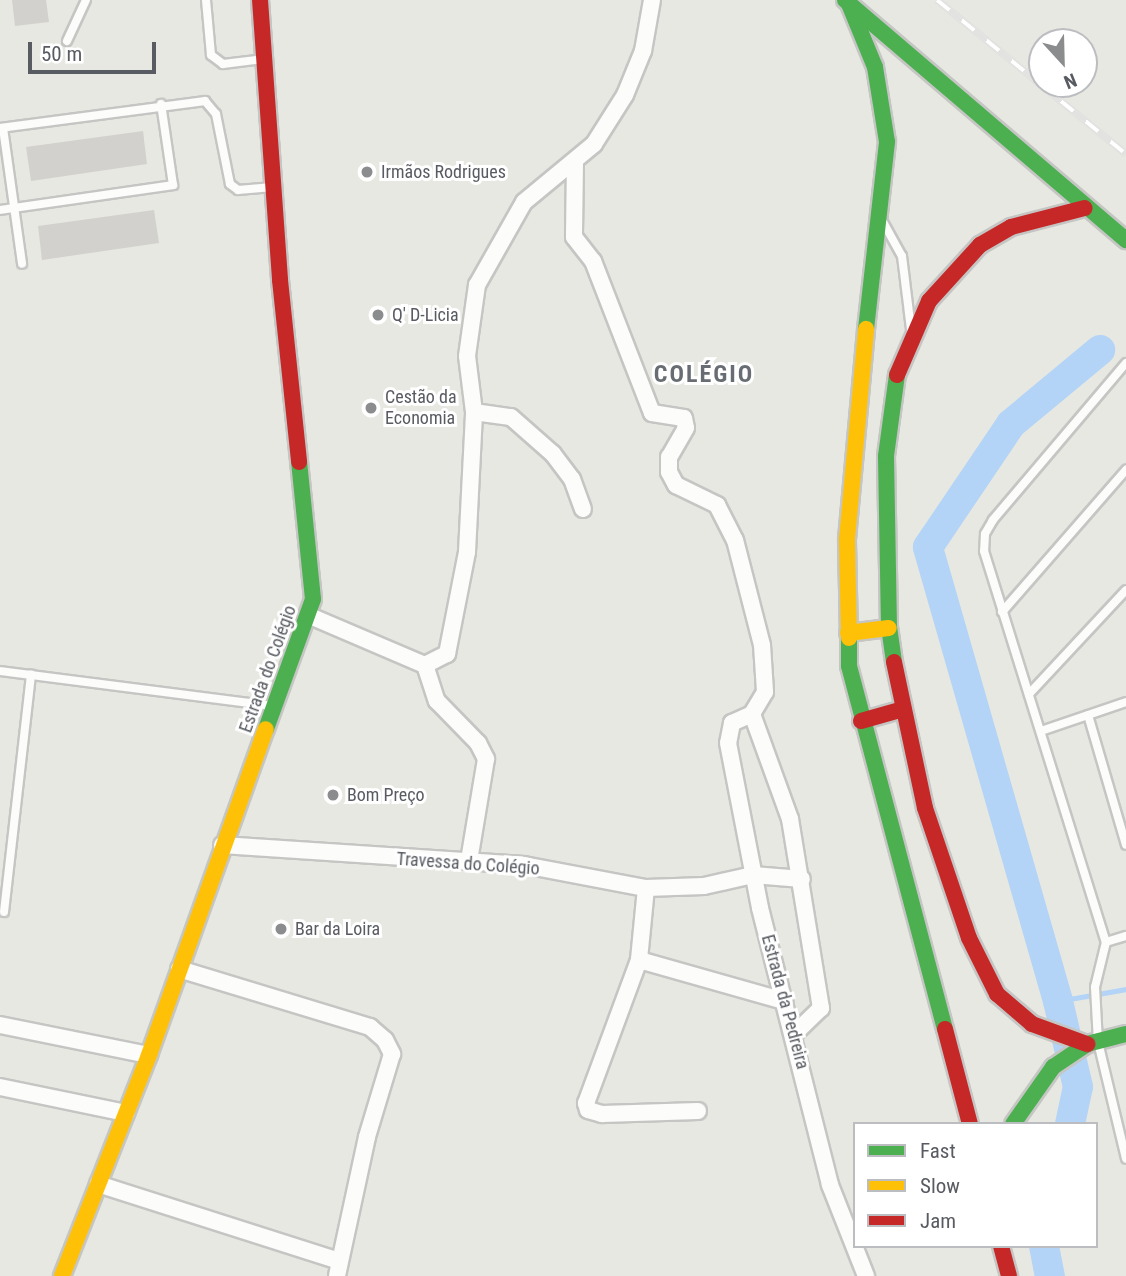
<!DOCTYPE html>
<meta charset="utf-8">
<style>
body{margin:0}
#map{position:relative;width:1126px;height:1276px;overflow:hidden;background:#e8e8e2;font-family:"Roboto Condensed",sans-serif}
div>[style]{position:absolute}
.stream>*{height:5px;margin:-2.5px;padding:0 2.5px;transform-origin:2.5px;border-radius:2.5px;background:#b3d4f6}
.river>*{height:30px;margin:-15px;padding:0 15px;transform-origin:15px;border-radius:15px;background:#b3d4f6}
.building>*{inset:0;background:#d2d1cd}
.roads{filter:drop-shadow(2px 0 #c5c6c4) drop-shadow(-2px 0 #c5c6c4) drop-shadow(0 2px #c5c6c4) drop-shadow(0 -2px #c5c6c4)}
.lane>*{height:8px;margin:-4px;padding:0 4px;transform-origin:4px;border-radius:4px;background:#fcfcfb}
.street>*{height:16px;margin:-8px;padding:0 8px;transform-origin:8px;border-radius:8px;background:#fcfcfb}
.fast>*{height:16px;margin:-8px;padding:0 8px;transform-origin:8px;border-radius:8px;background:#4caf50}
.slow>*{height:16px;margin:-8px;padding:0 8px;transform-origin:8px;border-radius:8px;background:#ffc107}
.jam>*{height:16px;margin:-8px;padding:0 8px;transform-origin:8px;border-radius:8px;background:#c62828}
.rail>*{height:8px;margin-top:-4px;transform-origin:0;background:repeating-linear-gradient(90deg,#fff 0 16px,#e2e2e1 0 32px);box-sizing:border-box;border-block:2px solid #e2e2e1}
.dots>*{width:19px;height:19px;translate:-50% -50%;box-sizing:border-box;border:4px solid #fff;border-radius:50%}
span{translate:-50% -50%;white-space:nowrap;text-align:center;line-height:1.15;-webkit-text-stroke:6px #fff;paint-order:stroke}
.poi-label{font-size:18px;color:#585b61}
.left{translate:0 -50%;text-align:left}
.street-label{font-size:18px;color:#585b61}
.district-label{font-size:24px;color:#686d73;font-weight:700;letter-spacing:2px}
.legend{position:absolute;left:853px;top:1122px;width:245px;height:126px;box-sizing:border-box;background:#fff;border:2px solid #bcbdc0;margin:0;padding:9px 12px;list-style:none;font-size:21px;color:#585b61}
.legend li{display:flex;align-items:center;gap:14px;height:35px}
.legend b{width:35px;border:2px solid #bcbdc0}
.north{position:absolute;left:1028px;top:28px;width:70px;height:70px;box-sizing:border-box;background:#fff;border:2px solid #bcbdc0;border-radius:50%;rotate:158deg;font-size:19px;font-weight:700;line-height:28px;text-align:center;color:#585b61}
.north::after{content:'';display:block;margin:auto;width:24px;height:32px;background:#8a8c8e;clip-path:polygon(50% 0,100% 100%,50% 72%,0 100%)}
.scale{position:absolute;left:28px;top:42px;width:128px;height:32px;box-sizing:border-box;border:4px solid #585b61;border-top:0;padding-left:9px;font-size:21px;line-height:24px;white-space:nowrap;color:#585b61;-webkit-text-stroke:5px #fff;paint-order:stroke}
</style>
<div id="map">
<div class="stream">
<div style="left:1058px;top:1001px;width:69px;rotate:-10deg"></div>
</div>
<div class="river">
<div style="left:1070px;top:1124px;width:38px;rotate:-78deg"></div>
<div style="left:1078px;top:1087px;width:88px;rotate:-103.1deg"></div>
<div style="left:1058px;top:1001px;width:472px;rotate:-106deg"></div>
<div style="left:928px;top:547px;width:148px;rotate:-56deg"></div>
<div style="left:1011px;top:424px;width:116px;rotate:-39.7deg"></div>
<div style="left:1044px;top:1246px;width:31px;rotate:79deg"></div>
</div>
<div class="building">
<div style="clip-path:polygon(12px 0,46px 0,49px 22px,15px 26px)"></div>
<div style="clip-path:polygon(143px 131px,147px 164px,31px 181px,26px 147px)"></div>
<div style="clip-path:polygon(154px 210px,159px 243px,42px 260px,38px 226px)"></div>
</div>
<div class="roads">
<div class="lane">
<div style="left:206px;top:0;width:55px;rotate:84.8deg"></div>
<div style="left:211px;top:55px;width:15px;rotate:37deg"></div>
<div style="left:223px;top:64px;width:38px;rotate:-7deg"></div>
<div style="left:67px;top:41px;width:45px;rotate:-65.1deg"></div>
<div style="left:0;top:128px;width:207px;rotate:-7.5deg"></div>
<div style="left:205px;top:101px;width:17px;rotate:50deg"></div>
<div style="left:216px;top:114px;width:71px;rotate:78.7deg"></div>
<div style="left:230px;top:184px;width:10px;rotate:37deg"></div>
<div style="left:238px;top:190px;width:35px;rotate:-5deg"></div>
<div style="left:3px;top:128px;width:137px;rotate:82deg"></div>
<div style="left:0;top:210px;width:175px;rotate:-8.2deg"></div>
<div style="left:173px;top:185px;width:82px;rotate:-98.4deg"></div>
<div style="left:883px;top:222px;width:39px;rotate:61deg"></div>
<div style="left:902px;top:256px;width:74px;rotate:83deg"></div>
<div style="left:1126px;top:363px;width:206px;rotate:130.3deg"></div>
<div style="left:993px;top:520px;width:16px;rotate:120deg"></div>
<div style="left:985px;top:534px;width:17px;rotate:93deg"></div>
<div style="left:984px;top:551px;width:410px;rotate:72.7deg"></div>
<div style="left:1106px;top:942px;width:46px;rotate:103.7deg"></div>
<div style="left:1095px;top:987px;width:55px;rotate:86.9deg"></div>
<div style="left:1098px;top:1042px;width:120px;rotate:76.5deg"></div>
<div style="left:1002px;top:612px;width:189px;rotate:-48.9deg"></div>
<div style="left:0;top:671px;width:275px;rotate:7.3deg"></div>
<div style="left:1029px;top:694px;width:142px;rotate:-47deg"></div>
<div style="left:1088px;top:715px;width:135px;rotate:73.7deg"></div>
<div style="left:1041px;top:731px;width:90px;rotate:-18.8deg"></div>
<div style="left:4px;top:912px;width:239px;rotate:-83.5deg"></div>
<div style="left:1106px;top:942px;width:21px;rotate:-17deg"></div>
</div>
<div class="street">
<div style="left:575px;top:162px;width:75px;rotate:90.8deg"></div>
<div style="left:574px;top:237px;width:31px;rotate:52deg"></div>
<div style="left:593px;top:261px;width:163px;rotate:68.8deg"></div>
<div style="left:652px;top:413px;width:32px;rotate:9deg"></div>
<div style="left:684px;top:418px;width:10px;rotate:79deg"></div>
<div style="left:686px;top:428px;width:34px;rotate:120deg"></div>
<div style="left:669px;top:457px;width:15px;rotate:90deg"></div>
<div style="left:669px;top:472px;width:15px;rotate:62deg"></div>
<div style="left:676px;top:485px;width:46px;rotate:26deg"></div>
<div style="left:717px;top:505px;width:39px;rotate:63deg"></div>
<div style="left:735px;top:540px;width:108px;rotate:75.6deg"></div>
<div style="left:762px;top:645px;width:47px;rotate:86.3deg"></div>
<div style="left:765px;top:692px;width:26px;rotate:121deg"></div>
<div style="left:752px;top:714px;width:22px;rotate:156deg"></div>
<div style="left:732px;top:723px;width:20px;rotate:101deg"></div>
<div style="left:728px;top:743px;width:168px;rotate:79deg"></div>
<div style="left:760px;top:908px;width:286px;rotate:75.8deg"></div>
<div style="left:830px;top:1185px;width:98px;rotate:68.4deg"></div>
<div style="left:474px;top:412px;width:37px;rotate:8deg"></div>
<div style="left:511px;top:417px;width:56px;rotate:41.4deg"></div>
<div style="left:553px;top:454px;width:31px;rotate:53deg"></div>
<div style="left:572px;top:479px;width:32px;rotate:70deg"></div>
<div style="left:310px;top:616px;width:125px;rotate:23.1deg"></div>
<div style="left:425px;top:665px;width:38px;rotate:72deg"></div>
<div style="left:437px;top:701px;width:59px;rotate:45.7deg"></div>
<div style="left:478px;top:743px;width:18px;rotate:63deg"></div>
<div style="left:486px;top:759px;width:103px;rotate:99.5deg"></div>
<div style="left:425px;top:665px;width:25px;rotate:-27deg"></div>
<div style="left:447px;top:654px;width:104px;rotate:-78.9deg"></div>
<div style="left:467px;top:552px;width:140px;rotate:-87.1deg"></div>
<div style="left:474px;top:412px;width:56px;rotate:-97.1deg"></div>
<div style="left:467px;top:356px;width:72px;rotate:-82deg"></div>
<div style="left:477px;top:285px;width:95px;rotate:-60.5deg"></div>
<div style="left:524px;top:202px;width:91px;rotate:-39.6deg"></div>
<div style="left:594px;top:144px;width:58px;rotate:-57.7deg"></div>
<div style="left:625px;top:95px;width:48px;rotate:-67.8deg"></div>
<div style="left:643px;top:51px;width:52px;rotate:-80deg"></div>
<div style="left:752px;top:714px;width:112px;rotate:70.1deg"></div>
<div style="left:790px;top:819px;width:192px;rotate:80.7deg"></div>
<div style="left:821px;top:1008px;width:37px;rotate:136deg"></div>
<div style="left:222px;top:845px;width:303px;rotate:3.8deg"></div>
<div style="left:524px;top:865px;width:124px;rotate:10.7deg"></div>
<div style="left:646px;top:888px;width:58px;rotate:-2deg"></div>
<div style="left:704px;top:886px;width:50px;rotate:-12.7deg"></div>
<div style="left:753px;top:875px;width:49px;rotate:4.7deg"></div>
<div style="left:646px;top:888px;width:72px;rotate:95.6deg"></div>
<div style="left:639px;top:960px;width:153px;rotate:110.3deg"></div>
<div style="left:586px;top:1103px;width:7px;rotate:74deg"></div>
<div style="left:588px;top:1110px;width:15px;rotate:16deg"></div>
<div style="left:602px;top:1114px;width:96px;rotate:-1.8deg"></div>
<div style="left:639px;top:960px;width:151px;rotate:15.8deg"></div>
<div style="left:179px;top:969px;width:200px;rotate:16.9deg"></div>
<div style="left:370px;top:1027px;width:20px;rotate:41deg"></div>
<div style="left:385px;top:1040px;width:16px;rotate:63deg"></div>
<div style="left:392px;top:1054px;width:87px;rotate:106.8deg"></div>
<div style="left:367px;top:1137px;width:142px;rotate:102.2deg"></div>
<div style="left:0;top:1025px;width:152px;rotate:11.4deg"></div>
<div style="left:0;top:1087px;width:129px;rotate:11.7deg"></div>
<div style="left:98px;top:1184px;width:253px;rotate:17.7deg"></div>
</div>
<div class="fast">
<div style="left:845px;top:0;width:370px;rotate:40.5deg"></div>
<div style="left:849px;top:4px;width:68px;rotate:67.6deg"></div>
<div style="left:875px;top:67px;width:76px;rotate:80.9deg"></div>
<div style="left:887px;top:142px;width:188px;rotate:96.4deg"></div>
<div style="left:849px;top:638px;width:28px;rotate:90deg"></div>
<div style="left:849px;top:666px;width:375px;rotate:75.2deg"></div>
<div style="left:894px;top:662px;width:34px;rotate:-98deg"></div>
<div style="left:889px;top:628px;width:172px;rotate:-91deg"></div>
<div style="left:886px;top:456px;width:82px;rotate:-82.3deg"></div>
<div style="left:266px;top:729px;width:138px;rotate:-70.1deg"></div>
<div style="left:313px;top:599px;width:138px;rotate:-95.8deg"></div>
<div style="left:1013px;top:1124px;width:70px;rotate:-54.9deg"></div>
<div style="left:1053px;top:1067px;width:41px;rotate:-34.1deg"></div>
<div style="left:1087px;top:1044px;width:40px;rotate:-14.4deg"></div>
</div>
<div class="slow">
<div style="left:848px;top:633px;width:41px;rotate:-7deg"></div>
<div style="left:849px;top:638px;width:99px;rotate:-91.2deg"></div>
<div style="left:847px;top:539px;width:211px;rotate:-84.8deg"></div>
<div style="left:62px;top:1276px;width:238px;rotate:-68.5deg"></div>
<div style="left:149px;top:1055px;width:346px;rotate:-70.3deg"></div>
</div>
<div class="jam">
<div style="left:260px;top:0;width:281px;rotate:85.9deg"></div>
<div style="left:280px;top:280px;width:183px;rotate:84deg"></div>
<div style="left:897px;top:375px;width:81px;rotate:-66.6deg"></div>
<div style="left:929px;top:301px;width:76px;rotate:-47.7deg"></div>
<div style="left:980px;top:245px;width:36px;rotate:-30deg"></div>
<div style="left:1011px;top:227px;width:76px;rotate:-14.4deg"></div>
<div style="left:894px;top:662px;width:149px;rotate:78deg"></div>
<div style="left:925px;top:808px;width:137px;rotate:71.3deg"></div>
<div style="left:969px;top:938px;width:63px;rotate:63.4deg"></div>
<div style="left:997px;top:994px;width:46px;rotate:40.6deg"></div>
<div style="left:1032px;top:1024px;width:59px;rotate:20deg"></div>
<div style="left:861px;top:721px;width:44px;rotate:-15.9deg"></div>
<div style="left:945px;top:1029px;width:98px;rotate:75.3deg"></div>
<div style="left:1001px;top:1246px;width:31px;rotate:75deg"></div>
</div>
</div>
<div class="rail">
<div style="left:937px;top:0;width:244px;rotate:39.2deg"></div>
</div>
<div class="dots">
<div style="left:367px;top:172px;background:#8a8c8e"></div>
<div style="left:378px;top:315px;background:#8a8c8e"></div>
<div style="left:371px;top:408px;background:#8a8c8e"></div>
<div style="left:333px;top:795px;background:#8a8c8e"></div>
<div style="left:281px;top:929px;background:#8a8c8e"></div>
</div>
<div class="poi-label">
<span class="left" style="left:381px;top:172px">Irmãos Rodrigues</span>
<span class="left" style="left:392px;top:315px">Q' D-Licia</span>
<span class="left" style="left:385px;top:408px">Cestão da<br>Economia</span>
<span class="left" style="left:347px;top:795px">Bom Preço</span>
<span class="left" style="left:295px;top:929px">Bar da Loira</span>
</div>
<div class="street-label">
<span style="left:268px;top:669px;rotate:-70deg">Estrada do Colégio</span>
<span style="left:468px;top:864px;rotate:4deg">Travessa do Colégio</span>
<span style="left:785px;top:1002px;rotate:75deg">Estrada da Pedreira</span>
</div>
<div class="district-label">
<span style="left:704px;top:375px">COLÉGIO</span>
</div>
<ul class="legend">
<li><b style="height:9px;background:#4caf50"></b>Fast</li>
<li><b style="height:9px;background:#ffc107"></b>Slow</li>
<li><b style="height:9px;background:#c62828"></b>Jam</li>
</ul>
<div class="north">N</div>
<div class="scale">50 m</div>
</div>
